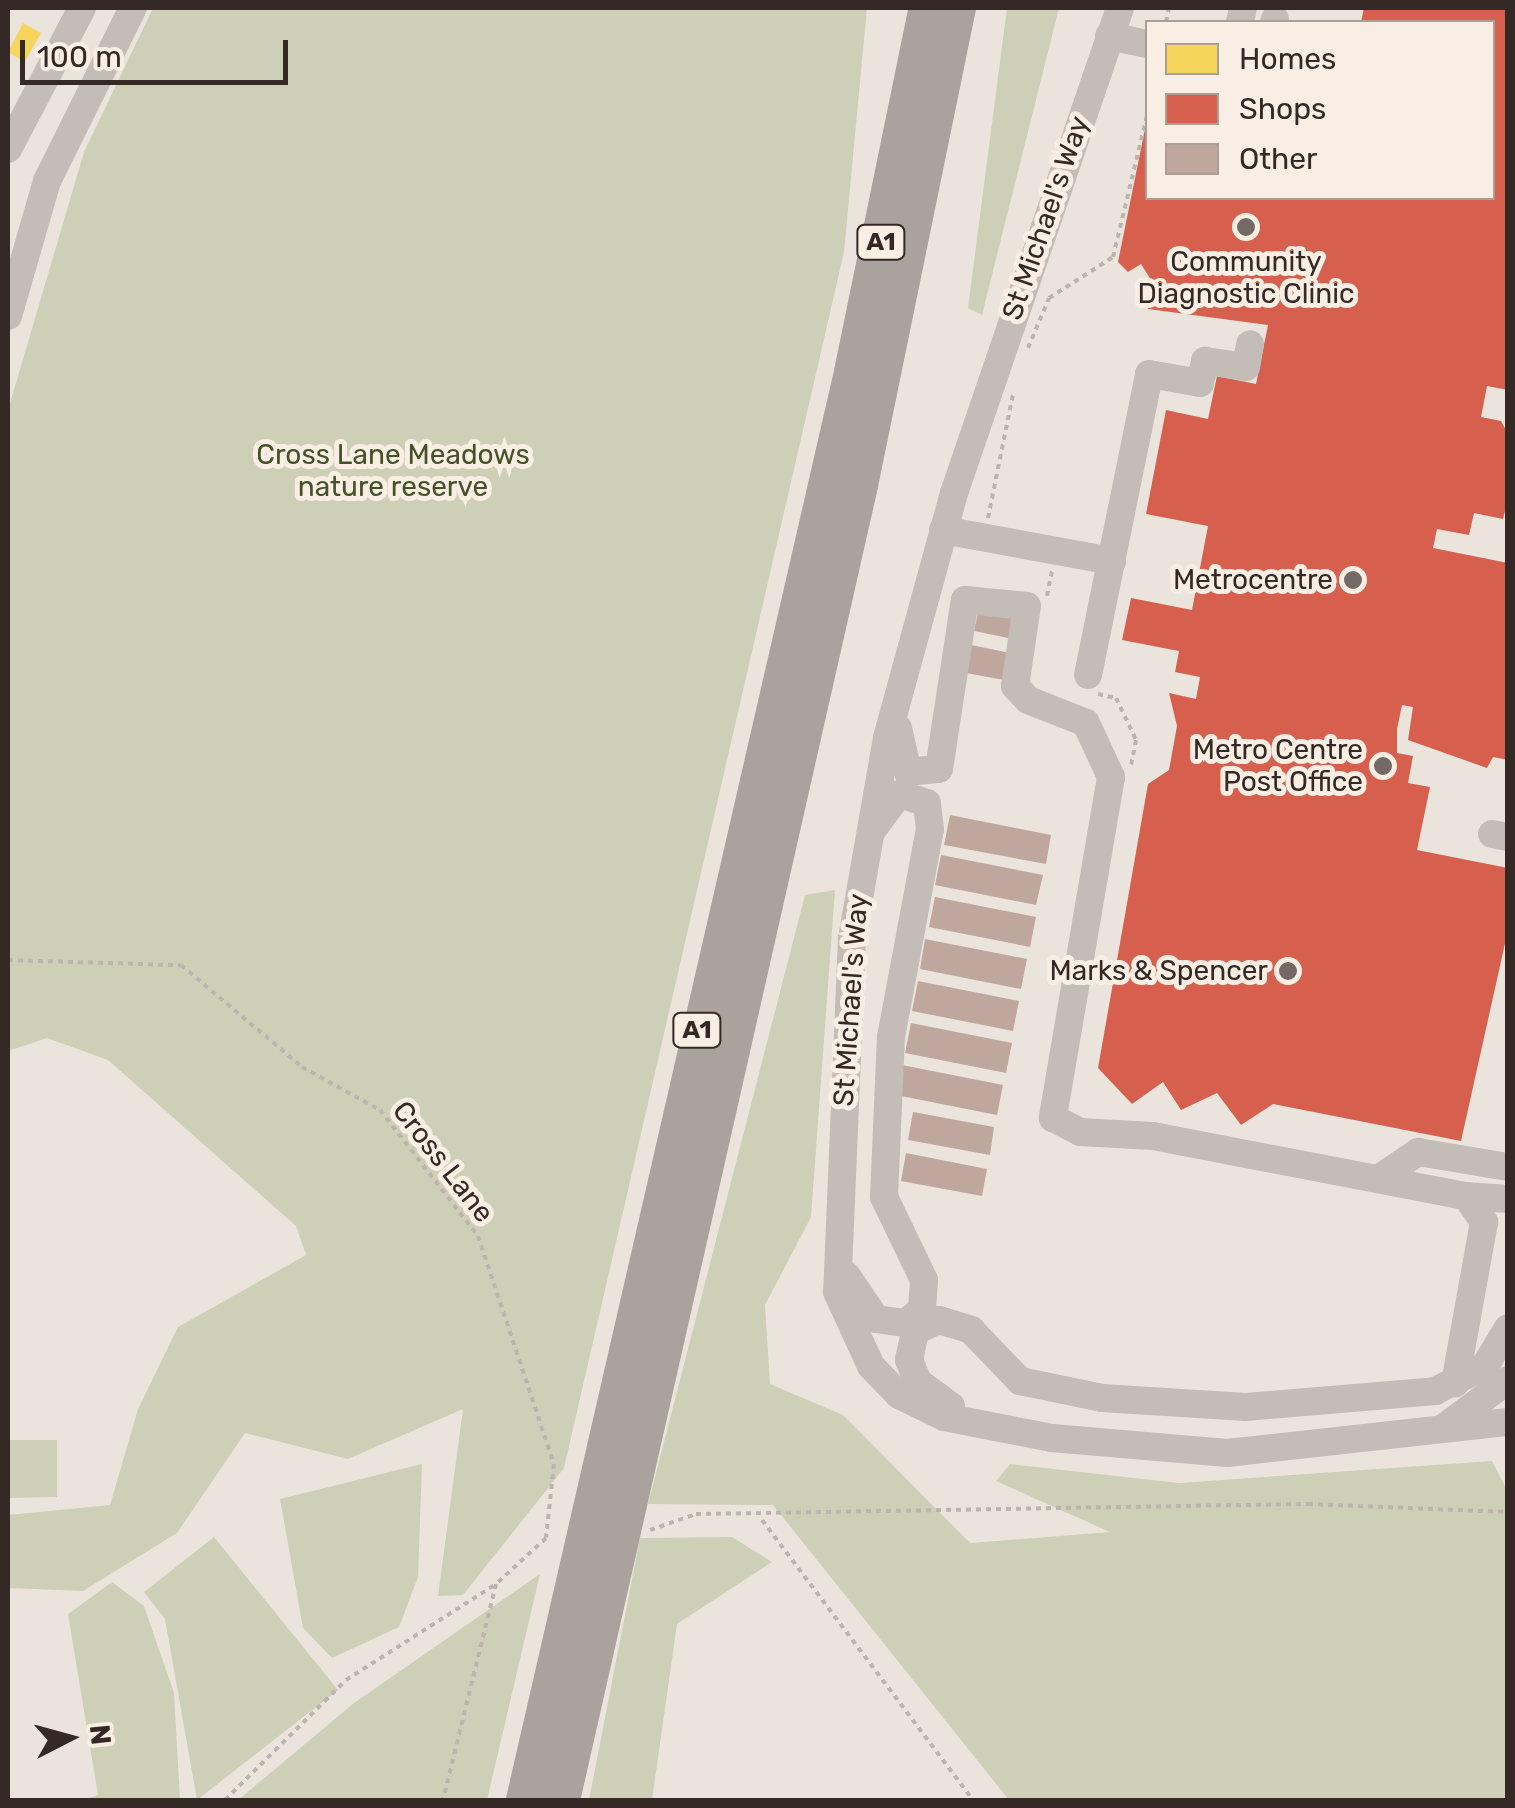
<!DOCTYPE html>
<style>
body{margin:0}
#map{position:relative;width:1515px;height:1808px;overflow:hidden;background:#ebe4dd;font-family:Rubik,sans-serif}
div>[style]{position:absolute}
.green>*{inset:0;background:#cdd0b6}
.homes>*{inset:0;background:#f6d55c}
.shops>*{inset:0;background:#d6604d}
.building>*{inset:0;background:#bfa79e}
.path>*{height:4px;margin-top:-2px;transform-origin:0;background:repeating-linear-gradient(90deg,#bcb4af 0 5px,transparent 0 10px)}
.minor>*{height:28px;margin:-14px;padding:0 14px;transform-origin:14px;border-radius:14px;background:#c4bcb6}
.highway>*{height:38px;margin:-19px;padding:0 19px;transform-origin:19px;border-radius:19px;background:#aaa39d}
.dots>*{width:28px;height:28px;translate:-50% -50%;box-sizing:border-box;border:5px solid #f9eee3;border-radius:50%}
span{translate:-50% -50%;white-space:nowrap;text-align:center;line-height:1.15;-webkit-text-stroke:10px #f9eee3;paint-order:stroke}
.shield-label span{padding:2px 8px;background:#f9eee3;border:2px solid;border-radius:8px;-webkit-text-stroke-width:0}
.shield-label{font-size:25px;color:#342925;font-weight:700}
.street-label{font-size:28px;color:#342925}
.poi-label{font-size:28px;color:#342925}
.right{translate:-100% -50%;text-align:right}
.park-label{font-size:28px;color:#455229}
.frame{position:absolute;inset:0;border:10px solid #342925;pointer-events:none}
.legend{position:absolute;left:1145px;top:20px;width:350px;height:180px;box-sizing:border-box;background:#f9eee3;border:2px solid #aa9f97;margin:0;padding:12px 18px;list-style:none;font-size:30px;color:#342925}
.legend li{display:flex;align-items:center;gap:20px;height:50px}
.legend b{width:50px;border:2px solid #aa9f97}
.north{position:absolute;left:20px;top:1688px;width:100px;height:100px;-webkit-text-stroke:8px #f9eee3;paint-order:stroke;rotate:84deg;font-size:28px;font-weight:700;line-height:40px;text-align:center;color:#342925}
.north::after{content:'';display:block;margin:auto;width:35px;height:45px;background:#342925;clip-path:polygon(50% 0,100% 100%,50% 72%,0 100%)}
.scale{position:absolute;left:20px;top:40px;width:268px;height:45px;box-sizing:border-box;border:5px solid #342925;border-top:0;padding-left:12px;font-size:30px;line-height:35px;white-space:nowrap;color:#342925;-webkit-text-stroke:8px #f9eee3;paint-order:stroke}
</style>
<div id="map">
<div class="green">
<div style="clip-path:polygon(153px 8px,867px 8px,844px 252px,564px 1468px,463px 1595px,438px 1596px,463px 1409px,348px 1459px,245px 1433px,177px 1533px,83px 1591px,8px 1588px,8px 1515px,110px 1505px,138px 1409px,178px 1327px,306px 1255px,296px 1226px,108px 1060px,47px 1038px,8px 1051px,8px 410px,84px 152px)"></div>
<div style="clip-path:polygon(1007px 8px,1059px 8px,982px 315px,968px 308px)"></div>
<div style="clip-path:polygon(835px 890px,811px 1217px,765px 1305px,770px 1384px,843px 1415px,970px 1543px,1110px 1532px,996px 1481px,1010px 1464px,1179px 1483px,1492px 1461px,1508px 1492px,1507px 1800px,1009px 1800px,773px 1505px,648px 1504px,805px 895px)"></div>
<div style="clip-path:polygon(8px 1440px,57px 1440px,57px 1497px,8px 1498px)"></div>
<div style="clip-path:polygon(422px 1464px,418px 1577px,399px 1627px,332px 1658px,303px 1628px,280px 1499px)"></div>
<div style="clip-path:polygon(214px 1537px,338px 1690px,197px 1800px,165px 1619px,144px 1592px)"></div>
<div style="clip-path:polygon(732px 1537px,772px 1562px,677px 1624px,652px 1800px,589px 1800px,640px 1538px)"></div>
<div style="clip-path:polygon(540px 1574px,487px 1800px,238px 1800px,354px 1703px)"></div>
<div style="clip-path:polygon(112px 1582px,144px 1606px,174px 1693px,180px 1800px,83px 1800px,98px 1795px,68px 1614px)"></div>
</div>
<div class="homes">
<div style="clip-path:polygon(23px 23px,41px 33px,25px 62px,8px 52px)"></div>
</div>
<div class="shops">
<div style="clip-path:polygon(1364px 8px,1508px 8px,1508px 390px,1487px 386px,1481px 417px,1501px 421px,1508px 434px,1508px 499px,1503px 519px,1474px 513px,1469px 535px,1437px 529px,1433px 548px,1508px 563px,1508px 760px,1493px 757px,1487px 768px,1408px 740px,1413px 707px,1402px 705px,1397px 729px,1397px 753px,1413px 756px,1408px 783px,1430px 787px,1417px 850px,1508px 868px,1508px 930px,1461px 1141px,1273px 1104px,1241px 1125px,1217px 1093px,1181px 1110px,1163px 1082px,1132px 1104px,1098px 1068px,1148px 784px,1169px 770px,1177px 726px,1169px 693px,1196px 699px,1200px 677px,1175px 672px,1179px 651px,1122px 640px,1131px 598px,1192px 610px,1208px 526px,1146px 514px,1166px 410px,1208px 419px,1217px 376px,1256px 384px,1268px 325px,1148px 309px,1143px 295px,1156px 288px,1141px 264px,1128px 272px,1118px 262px,1146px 124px,1148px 198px,1492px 198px,1492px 22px,1361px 22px)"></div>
</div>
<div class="building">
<div style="clip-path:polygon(980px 604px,1018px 611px,1013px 639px,974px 631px)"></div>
<div style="clip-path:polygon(971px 645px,1010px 653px,1004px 680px,966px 673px)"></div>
<div style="clip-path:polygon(950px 815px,1051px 835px,1046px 864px,944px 845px)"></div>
<div style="clip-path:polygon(941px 855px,1043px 875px,1036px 905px,935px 885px)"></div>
<div style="clip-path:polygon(935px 897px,1036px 917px,1030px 947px,929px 927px)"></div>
<div style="clip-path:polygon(925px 939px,1027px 959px,1021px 989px,920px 969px)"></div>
<div style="clip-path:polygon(918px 981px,1019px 1001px,1013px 1031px,912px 1011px)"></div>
<div style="clip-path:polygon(911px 1023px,1012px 1043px,1006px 1073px,905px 1053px)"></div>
<div style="clip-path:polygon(902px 1065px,1003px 1085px,997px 1115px,896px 1095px)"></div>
<div style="clip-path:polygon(913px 1112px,994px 1127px,990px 1155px,908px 1140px)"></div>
<div style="clip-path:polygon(906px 1153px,987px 1169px,982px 1196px,901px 1181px)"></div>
</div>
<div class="path">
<div style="left:1166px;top:22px;width:14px;rotate:-78deg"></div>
<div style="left:1028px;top:348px;width:54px;rotate:-67.2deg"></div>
<div style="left:1049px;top:298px;width:76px;rotate:-32.6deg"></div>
<div style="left:1113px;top:257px;width:150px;rotate:-76.5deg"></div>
<div style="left:988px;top:518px;width:126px;rotate:-78.6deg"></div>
<div style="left:1047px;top:596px;width:25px;rotate:-79deg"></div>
<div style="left:1098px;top:694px;width:18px;rotate:13deg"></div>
<div style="left:1116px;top:698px;width:47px;rotate:64.5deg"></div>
<div style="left:1136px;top:740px;width:25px;rotate:101deg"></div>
<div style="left:8px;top:960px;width:173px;rotate:1.7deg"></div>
<div style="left:181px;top:965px;width:158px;rotate:40.1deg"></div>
<div style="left:302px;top:1067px;width:89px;rotate:28.9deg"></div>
<div style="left:380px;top:1110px;width:160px;rotate:52.1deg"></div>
<div style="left:478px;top:1236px;width:240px;rotate:71.6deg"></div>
<div style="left:554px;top:1464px;width:74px;rotate:96.2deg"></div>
<div style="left:546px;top:1538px;width:68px;rotate:137.4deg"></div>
<div style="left:762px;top:1520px;width:351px;rotate:53deg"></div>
<div style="left:650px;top:1530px;width:49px;rotate:-19.2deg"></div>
<div style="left:696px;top:1514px;width:612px;rotate:-0.94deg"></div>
<div style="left:1308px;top:1504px;width:200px;rotate:2.3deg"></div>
<div style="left:225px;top:1800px;width:170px;rotate:-44.8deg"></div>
<div style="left:346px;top:1680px;width:178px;rotate:-32.6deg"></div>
<div style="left:496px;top:1584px;width:222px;rotate:103.8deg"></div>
</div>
<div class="minor">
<div style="left:1120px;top:8px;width:513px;rotate:108.89deg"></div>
<div style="left:954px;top:493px;width:254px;rotate:105.3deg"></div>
<div style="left:887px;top:738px;width:203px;rotate:99.9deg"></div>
<div style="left:852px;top:938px;width:354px;rotate:92.4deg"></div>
<div style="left:837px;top:1292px;width:81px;rotate:65.3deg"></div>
<div style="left:871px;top:1366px;width:40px;rotate:46deg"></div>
<div style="left:899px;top:1395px;width:50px;rotate:26.1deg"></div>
<div style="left:944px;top:1417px;width:110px;rotate:11deg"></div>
<div style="left:1052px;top:1438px;width:176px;rotate:4.9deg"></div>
<div style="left:1227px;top:1453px;width:283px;rotate:-6.3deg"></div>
<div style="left:1240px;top:22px;width:14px;rotate:-78deg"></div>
<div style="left:1274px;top:22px;width:3px;rotate:-72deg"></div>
<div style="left:1109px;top:36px;width:40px;rotate:12deg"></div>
<div style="left:8px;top:149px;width:159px;rotate:-62.3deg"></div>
<div style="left:8px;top:316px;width:141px;rotate:-73.9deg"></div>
<div style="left:47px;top:181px;width:193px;rotate:-63.6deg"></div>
<div style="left:943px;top:530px;width:172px;rotate:10.4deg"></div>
<div style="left:1088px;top:675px;width:307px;rotate:-78.5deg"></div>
<div style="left:1149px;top:374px;width:52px;rotate:10deg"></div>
<div style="left:1200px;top:383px;width:23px;rotate:-77deg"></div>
<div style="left:1205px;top:361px;width:41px;rotate:8.3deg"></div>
<div style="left:1246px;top:367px;width:23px;rotate:-80deg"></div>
<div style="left:898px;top:728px;width:45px;rotate:77.2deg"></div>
<div style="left:908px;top:772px;width:31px;rotate:-6deg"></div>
<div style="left:939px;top:769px;width:171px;rotate:-81.3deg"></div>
<div style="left:965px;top:600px;width:62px;rotate:5.5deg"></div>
<div style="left:1027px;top:606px;width:81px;rotate:98.5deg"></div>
<div style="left:1015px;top:686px;width:19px;rotate:47deg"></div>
<div style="left:1028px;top:700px;width:62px;rotate:21.6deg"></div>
<div style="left:1086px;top:723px;width:60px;rotate:65.2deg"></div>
<div style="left:1111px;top:777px;width:346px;rotate:99.7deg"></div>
<div style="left:1053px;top:1118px;width:30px;rotate:27deg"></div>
<div style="left:1080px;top:1132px;width:73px;rotate:3.1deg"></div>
<div style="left:1153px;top:1136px;width:319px;rotate:10.9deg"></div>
<div style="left:1466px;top:1196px;width:32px;rotate:55deg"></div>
<div style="left:1484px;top:1222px;width:164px;rotate:100.2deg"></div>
<div style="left:1492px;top:834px;width:16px;rotate:11deg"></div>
<div style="left:1381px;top:1177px;width:45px;rotate:-34deg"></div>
<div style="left:1418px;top:1152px;width:91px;rotate:9.5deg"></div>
<div style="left:1466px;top:1196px;width:42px;rotate:4.1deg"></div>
<div style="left:847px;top:1276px;width:52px;rotate:56deg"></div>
<div style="left:876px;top:1319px;width:30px;rotate:8deg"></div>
<div style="left:906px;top:1323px;width:21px;rotate:-41deg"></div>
<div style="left:922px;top:1309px;width:29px;rotate:-86deg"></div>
<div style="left:924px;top:1280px;width:92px;rotate:-115.7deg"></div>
<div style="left:884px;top:1197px;width:160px;rotate:-87.5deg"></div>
<div style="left:891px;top:1037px;width:212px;rotate:-79.4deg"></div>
<div style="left:930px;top:829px;width:26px;rotate:-97deg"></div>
<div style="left:927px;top:803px;width:29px;rotate:-162deg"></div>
<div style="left:899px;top:794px;width:44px;rotate:126.6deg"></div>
<div style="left:951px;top:1406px;width:41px;rotate:-144deg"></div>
<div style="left:918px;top:1382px;width:24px;rotate:-112deg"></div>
<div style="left:909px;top:1360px;width:30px;rotate:-78deg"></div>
<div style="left:915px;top:1331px;width:26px;rotate:-25deg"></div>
<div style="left:939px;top:1320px;width:34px;rotate:17deg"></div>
<div style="left:971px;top:1330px;width:71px;rotate:46.1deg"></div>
<div style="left:1020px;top:1381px;width:84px;rotate:11.7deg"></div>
<div style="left:1102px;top:1398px;width:144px;rotate:3.6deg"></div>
<div style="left:1246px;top:1407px;width:190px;rotate:-4.8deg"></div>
<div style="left:1435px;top:1391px;width:56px;rotate:-26.6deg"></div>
<div style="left:1485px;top:1366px;width:44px;rotate:-58.8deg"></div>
<div style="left:1446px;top:1426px;width:77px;rotate:-36.6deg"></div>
</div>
<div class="highway">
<div style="left:525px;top:1800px;width:1465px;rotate:-77.06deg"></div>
<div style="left:853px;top:372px;width:372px;rotate:-78.4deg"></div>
<div style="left:561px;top:1800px;width:1348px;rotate:-77.23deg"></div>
<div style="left:859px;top:485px;width:487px;rotate:-78.4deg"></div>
</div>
<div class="dots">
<div style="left:1246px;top:227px;background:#746a65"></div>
<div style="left:1353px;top:580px;background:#746a65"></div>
<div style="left:1383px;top:766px;background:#746a65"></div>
<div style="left:1288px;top:971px;background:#746a65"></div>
</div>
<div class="shield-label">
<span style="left:881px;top:242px">A1</span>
<span style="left:697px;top:1030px">A1</span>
</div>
<div class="street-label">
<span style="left:1046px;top:218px;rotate:-71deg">St Michael's Way</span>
<span style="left:851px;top:1000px;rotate:-86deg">St Michael's Way</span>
<span style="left:443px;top:1162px;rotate:52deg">Cross Lane</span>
</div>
<div class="poi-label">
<span style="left:1246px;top:278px">Community<br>Diagnostic Clinic</span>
<span class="right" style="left:1333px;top:580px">Metrocentre</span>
<span class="right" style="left:1363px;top:766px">Metro Centre<br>Post Office</span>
<span class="right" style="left:1268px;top:971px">Marks &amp; Spencer</span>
</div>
<div class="park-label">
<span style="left:393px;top:471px">Cross Lane Meadows<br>nature reserve</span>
</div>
<div class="frame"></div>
<ul class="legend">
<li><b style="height:28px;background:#f6d55c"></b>Homes</li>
<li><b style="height:28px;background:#d6604d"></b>Shops</li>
<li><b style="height:28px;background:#bfa79e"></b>Other</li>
</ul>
<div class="north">N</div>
<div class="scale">100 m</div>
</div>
